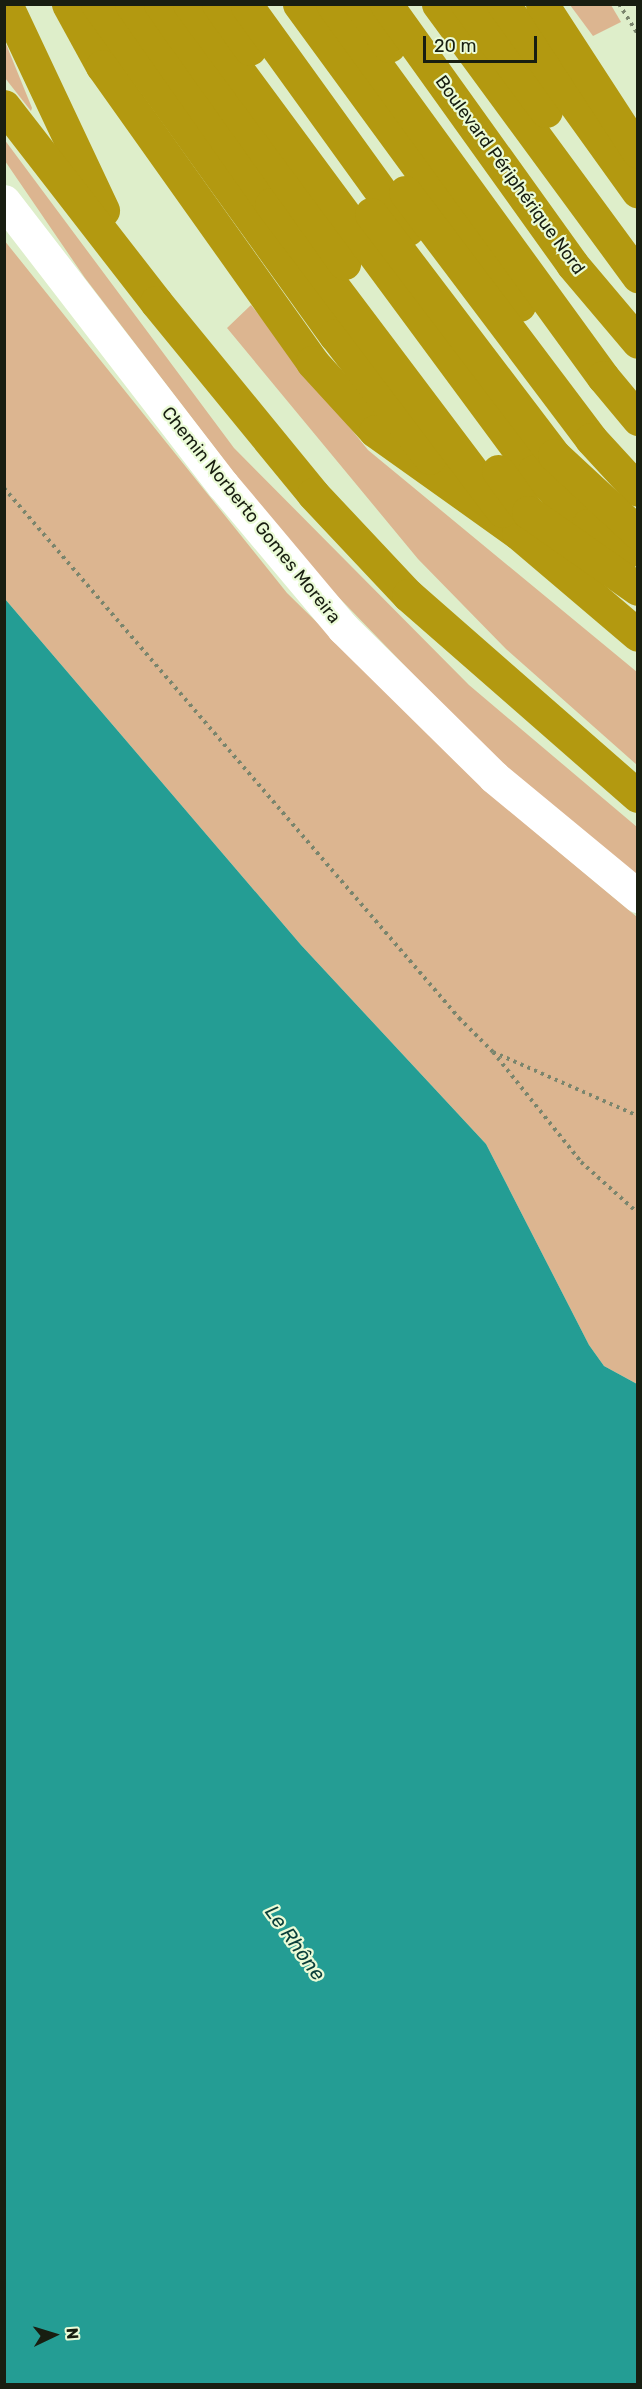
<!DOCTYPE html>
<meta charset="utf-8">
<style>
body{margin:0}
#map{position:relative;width:642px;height:2389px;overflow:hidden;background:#deeeca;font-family:Rubik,sans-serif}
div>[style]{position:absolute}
.green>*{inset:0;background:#dcb590}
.water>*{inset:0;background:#249d94}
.path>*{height:4px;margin-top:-2px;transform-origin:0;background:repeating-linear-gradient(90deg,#7a856d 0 3px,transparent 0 7.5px)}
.secondary>*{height:33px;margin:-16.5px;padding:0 16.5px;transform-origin:16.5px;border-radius:16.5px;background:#fff}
.highway>*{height:33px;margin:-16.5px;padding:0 16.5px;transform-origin:16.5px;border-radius:16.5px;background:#b39910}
span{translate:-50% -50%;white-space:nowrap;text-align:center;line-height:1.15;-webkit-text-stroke:4.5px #ebfbd7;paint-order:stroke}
.street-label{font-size:18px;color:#181e11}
.water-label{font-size:20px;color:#093e3a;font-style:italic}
.frame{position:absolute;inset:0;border:6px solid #181e11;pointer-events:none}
.north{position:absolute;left:24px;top:2305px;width:60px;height:60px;-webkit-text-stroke:4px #ebfbd7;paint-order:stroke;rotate:86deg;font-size:16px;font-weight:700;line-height:24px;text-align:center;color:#181e11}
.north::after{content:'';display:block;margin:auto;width:21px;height:27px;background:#181e11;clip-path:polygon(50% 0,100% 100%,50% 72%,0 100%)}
.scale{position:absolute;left:423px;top:36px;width:114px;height:27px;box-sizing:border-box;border:3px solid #181e11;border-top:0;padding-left:8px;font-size:18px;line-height:21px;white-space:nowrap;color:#181e11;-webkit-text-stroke:4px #ebfbd7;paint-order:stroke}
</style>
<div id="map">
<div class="green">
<div style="clip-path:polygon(570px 5px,611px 5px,621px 22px,593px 36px)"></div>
<div style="clip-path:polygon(4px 39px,32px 108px,31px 111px,5px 78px)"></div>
<div style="clip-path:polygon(4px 139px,234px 448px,469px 685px,637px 827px,637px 875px,491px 755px,292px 549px,85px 278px,5px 161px)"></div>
<div style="clip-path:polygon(4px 240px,287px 593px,503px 805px,637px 917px,637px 1384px,604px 1366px,589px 1345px,486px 1144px,301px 945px,5px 599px)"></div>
<div style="clip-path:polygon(251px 305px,368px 450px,637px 672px,637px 765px,506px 649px,418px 559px,227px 328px)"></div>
</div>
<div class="water">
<div style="clip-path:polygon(5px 599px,301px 945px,486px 1144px,589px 1345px,604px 1366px,637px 1384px,637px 2384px,5px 2384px)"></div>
</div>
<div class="path">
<div style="left:619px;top:4px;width:36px;rotate:58deg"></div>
<div style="left:4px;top:488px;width:699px;rotate:49.35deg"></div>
<div style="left:459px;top:1018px;width:48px;rotate:45deg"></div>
<div style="left:493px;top:1052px;width:141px;rotate:51.3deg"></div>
<div style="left:581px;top:1162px;width:76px;rotate:41.8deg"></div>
<div style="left:493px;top:1052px;width:158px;rotate:23.8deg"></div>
</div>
<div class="secondary">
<div style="left:4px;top:201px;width:359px;rotate:52.4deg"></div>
<div style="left:223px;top:485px;width:187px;rotate:50deg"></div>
<div style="left:343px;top:628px;width:212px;rotate:44.6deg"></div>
<div style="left:494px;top:777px;width:187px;rotate:39.6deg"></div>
</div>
<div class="highway">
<div style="left:6px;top:4px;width:228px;rotate:64.8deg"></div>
<div style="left:68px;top:4px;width:71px;rotate:61.3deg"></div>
<div style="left:102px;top:66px;width:363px;rotate:54.6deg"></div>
<div style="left:312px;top:362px;width:93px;rotate:47.6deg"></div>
<div style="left:375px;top:431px;width:176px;rotate:35.5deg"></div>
<div style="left:518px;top:533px;width:157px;rotate:40.4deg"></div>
<div style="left:97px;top:4px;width:408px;rotate:54.3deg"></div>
<div style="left:335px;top:335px;width:155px;rotate:52.3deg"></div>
<div style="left:131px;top:4px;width:244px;rotate:55deg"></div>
<div style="left:271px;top:204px;width:384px;rotate:53deg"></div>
<div style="left:160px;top:4px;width:318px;rotate:54.6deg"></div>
<div style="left:189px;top:4px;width:581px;rotate:53.54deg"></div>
<div style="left:534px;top:471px;width:76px;rotate:45deg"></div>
<div style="left:588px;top:525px;width:46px;rotate:38.9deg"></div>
<div style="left:218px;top:4px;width:55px;rotate:54.6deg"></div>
<div style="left:299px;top:4px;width:373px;rotate:53.8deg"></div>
<div style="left:332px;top:4px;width:461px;rotate:54deg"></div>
<div style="left:603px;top:377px;width:55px;rotate:50.2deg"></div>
<div style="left:360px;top:4px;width:51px;rotate:55.4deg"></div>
<div style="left:386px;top:4px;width:320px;rotate:54.4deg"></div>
<div style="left:572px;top:264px;width:102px;rotate:49.8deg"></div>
<div style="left:438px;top:4px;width:338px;rotate:53.7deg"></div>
<div style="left:467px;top:4px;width:133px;rotate:53.6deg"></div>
<div style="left:503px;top:4px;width:231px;rotate:54.3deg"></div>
<div style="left:542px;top:4px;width:176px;rotate:57deg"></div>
<div style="left:247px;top:6px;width:275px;rotate:54.2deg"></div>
<div style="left:4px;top:106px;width:248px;rotate:52.2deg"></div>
<div style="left:156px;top:302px;width:248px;rotate:50.7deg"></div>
<div style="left:313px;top:494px;width:139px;rotate:46.8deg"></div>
<div style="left:408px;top:595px;width:305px;rotate:41.2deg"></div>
<div style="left:405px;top:192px;width:309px;rotate:53deg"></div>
<div style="left:591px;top:439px;width:69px;rotate:47.3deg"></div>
<div style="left:371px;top:214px;width:303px;rotate:52.8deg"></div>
<div style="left:554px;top:455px;width:115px;rotate:42.9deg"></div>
<div style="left:498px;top:471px;width:51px;rotate:53.8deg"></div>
<div style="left:528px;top:512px;width:134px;rotate:35deg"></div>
</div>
<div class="street-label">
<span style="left:510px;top:175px;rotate:54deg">Boulevard Périphérique Nord</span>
<span style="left:251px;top:515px;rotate:51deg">Chemin Norberto Gomes Moreira</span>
</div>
<div class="water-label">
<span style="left:295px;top:1943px;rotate:54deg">Le Rhône</span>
</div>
<div class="frame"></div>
<div class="north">N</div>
<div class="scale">20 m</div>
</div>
